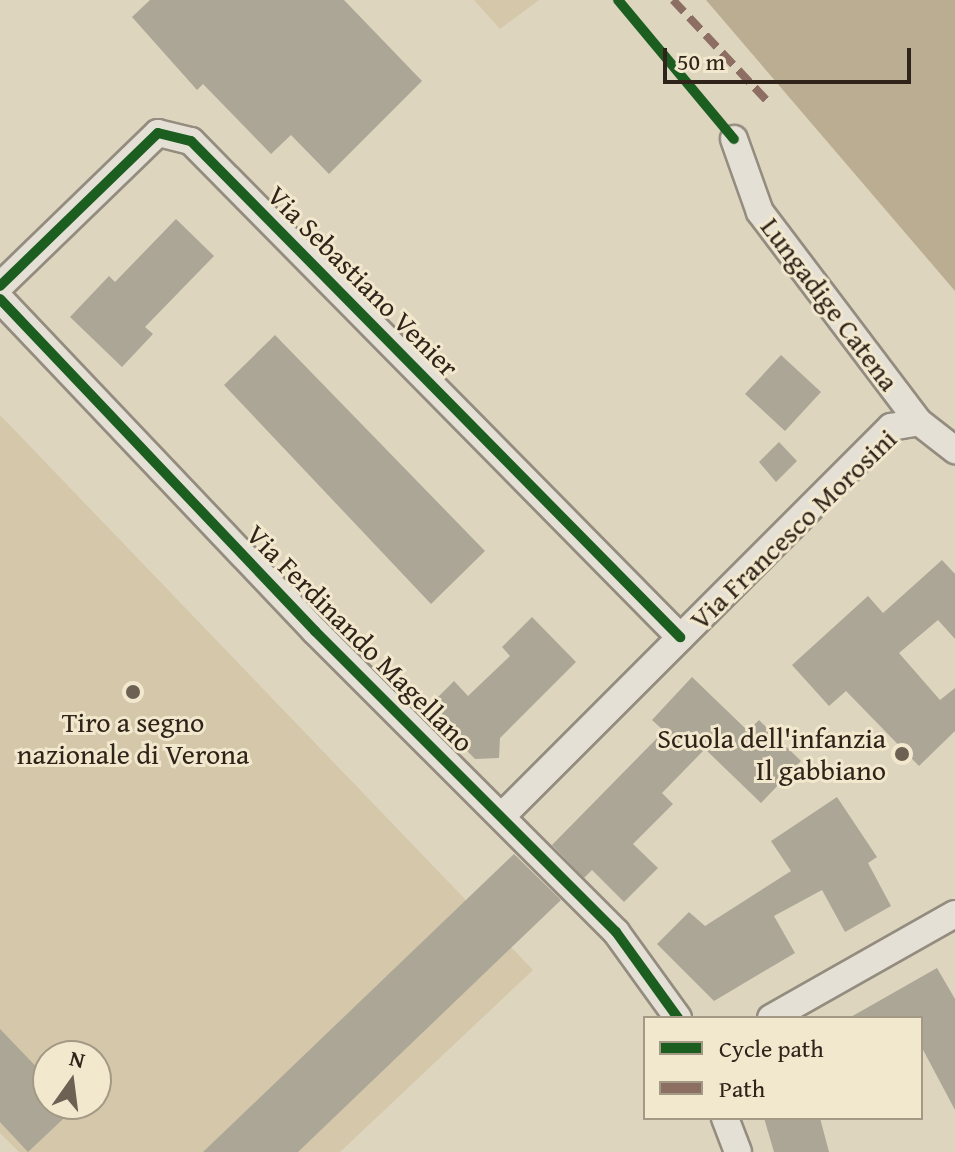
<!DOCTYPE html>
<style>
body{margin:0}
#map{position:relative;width:955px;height:1152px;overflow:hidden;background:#ded5bf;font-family:"Gentium Book Plus",serif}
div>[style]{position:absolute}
.green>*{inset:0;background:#d4c7aa}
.water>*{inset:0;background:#baad92}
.building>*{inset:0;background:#aca697}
.roads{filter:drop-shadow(2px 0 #938c7f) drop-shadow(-2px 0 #938c7f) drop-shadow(0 2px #938c7f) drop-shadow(0 -2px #938c7f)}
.minor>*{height:26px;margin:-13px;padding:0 13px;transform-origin:13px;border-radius:13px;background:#e5e0d5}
.quiet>*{height:8px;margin-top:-4px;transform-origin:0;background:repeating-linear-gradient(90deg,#8d6e63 0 16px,transparent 0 24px)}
.cycleway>*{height:10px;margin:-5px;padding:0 5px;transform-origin:5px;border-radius:5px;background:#1b5e20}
.dots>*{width:22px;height:22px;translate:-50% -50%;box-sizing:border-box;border:4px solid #f2e8cd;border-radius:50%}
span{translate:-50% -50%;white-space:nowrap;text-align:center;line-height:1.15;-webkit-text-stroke:6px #f2e8cd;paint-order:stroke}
.street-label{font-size:28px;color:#30231a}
.poi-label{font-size:28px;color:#30231a}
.right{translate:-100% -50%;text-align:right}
.legend{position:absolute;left:643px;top:1016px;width:280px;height:104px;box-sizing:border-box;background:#f2e8cd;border:2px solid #a49985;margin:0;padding:10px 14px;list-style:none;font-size:24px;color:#30231a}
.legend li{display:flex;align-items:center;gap:16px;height:40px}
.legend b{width:40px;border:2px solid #a49985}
.north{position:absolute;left:32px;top:1040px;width:80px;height:80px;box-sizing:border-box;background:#f2e8cd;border:2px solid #a49985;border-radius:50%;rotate:14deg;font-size:22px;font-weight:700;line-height:32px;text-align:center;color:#30231a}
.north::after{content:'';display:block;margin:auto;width:28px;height:36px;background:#6d6154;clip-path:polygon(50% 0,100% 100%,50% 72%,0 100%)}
.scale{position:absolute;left:663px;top:48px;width:248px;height:36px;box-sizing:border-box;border:4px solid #30231a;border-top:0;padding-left:10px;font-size:24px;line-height:28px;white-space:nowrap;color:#30231a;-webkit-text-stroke:6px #f2e8cd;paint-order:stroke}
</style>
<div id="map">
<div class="green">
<div style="clip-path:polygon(474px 0,539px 0,500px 29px)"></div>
<div style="clip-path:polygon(evenodd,0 415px,533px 970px,340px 1152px,19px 1152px,0 1133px,0 415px,48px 1056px,96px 1056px,96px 1104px,48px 1104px,48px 1056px)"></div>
</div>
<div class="water">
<div style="clip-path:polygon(706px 0,955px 0,955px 291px)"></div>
</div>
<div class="building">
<div style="clip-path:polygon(150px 0,344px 0,422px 81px,329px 174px,291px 135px,271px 154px,203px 84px,197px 90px,132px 17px)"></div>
<div style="clip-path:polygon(176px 219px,214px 256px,145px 327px,153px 334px,122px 367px,70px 317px,109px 276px,115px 282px)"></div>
<div style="clip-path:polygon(275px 335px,485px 551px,431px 604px,224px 385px)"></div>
<div style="clip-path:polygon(781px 355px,821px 392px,785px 431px,745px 394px)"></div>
<div style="clip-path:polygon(779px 442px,797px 461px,776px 482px,759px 462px)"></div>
<div style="clip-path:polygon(942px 560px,955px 574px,955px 639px,938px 620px,899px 653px,940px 700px,955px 688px,955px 731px,919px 766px,846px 691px,829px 706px,792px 665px,868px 596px,883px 613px)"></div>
<div style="clip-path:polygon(532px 617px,576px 662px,500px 738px,499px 758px,475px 759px,426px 709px,454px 681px,468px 696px,510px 656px,502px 647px)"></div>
<div style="clip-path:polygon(692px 677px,748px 731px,759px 720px,801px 761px,761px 803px,705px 749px,662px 793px,673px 804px,633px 844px,658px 868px,624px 902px,592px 870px,584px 878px,552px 845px,664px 731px,652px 720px)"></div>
<div style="clip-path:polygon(837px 797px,877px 857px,868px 863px,891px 906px,845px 932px,822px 890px,774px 916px,795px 953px,714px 1001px,657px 944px,689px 912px,705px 926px,791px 871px,771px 841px)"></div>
<div style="clip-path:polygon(514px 854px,561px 900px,298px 1152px,203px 1152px)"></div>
<div style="clip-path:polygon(937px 968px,955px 999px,955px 1110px,921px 1046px,921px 1018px,849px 1018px)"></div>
<div style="clip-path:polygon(0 1029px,48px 1079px,48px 1104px,79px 1104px,28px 1152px,0 1122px)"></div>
<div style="clip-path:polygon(764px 1118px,820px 1118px,829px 1152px,774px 1152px)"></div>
</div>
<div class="roads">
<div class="minor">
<div style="left:734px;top:139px;width:77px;rotate:70.4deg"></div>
<div style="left:760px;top:212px;width:263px;rotate:52.9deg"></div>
<div style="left:919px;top:422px;width:46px;rotate:37.9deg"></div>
<div style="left:0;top:286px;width:220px;rotate:-44.1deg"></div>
<div style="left:158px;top:133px;width:34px;rotate:14deg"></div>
<div style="left:191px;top:141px;width:697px;rotate:45.41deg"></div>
<div style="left:0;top:299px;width:458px;rotate:46.5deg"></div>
<div style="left:315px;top:631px;width:426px;rotate:45deg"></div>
<div style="left:616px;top:932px;width:106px;rotate:54.2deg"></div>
<div style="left:503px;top:815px;width:549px;rotate:-45deg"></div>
<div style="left:891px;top:427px;width:28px;rotate:-10deg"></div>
<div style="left:771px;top:1018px;width:211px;rotate:-29.5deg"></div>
<div style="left:725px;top:1118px;width:36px;rotate:69deg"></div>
</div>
</div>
<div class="quiet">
<div style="left:673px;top:0;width:142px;rotate:47deg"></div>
</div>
<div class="cycleway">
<div style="left:618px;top:0;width:181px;rotate:50.2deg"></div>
<div style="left:0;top:286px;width:220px;rotate:-44.1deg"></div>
<div style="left:158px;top:133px;width:34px;rotate:14deg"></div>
<div style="left:191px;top:141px;width:697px;rotate:45.41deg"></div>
<div style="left:0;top:299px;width:458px;rotate:46.5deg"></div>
<div style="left:315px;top:631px;width:426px;rotate:45deg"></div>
<div style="left:616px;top:932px;width:106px;rotate:54.2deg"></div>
</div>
<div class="dots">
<div style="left:133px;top:692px;background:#6d6154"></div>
<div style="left:902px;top:754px;background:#6d6154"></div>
</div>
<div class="street-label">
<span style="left:363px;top:281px;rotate:45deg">Via Sebastiano Venier</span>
<span style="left:830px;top:304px;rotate:53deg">Lungadige Catena</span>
<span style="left:793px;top:529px;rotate:-44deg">Via Francesco Morosini</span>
<span style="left:360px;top:638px;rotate:45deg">Via Ferdinando Magellano</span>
</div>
<div class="poi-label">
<span style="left:133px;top:738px">Tiro a segno<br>nazionale di Verona</span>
<span class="right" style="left:886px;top:754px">Scuola dell'infanzia<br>Il gabbiano</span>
</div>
<ul class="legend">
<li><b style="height:10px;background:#1b5e20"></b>Cycle path</li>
<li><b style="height:10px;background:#8d6e63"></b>Path</li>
</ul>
<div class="north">N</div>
<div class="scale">50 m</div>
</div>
